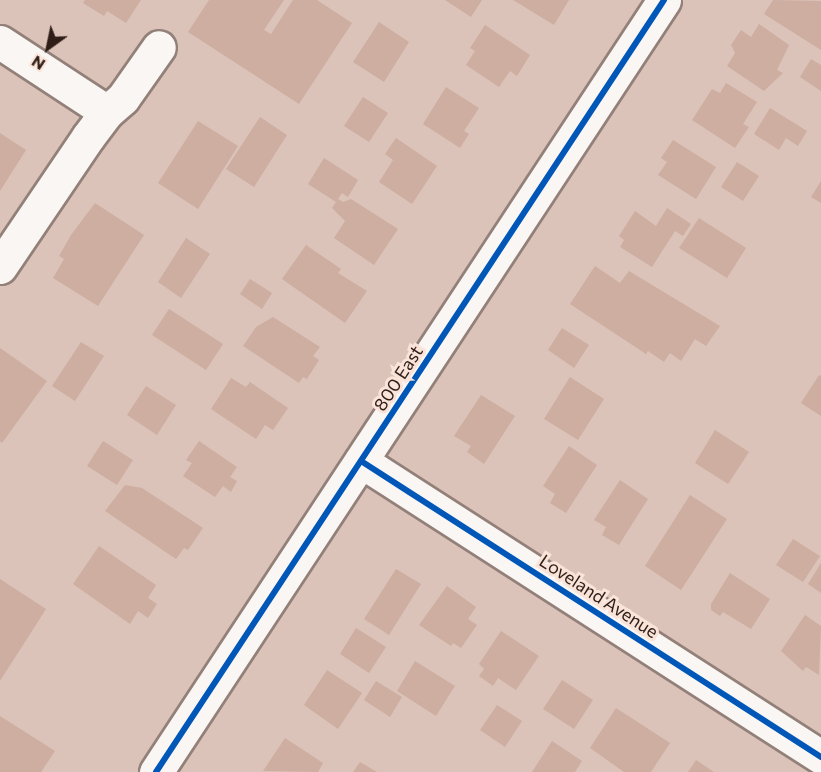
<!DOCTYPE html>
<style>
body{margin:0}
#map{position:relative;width:821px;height:772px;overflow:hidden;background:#dbc3b9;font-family:Commissioner,sans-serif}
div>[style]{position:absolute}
.building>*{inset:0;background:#cdaea0}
.roads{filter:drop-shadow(2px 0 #928079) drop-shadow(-2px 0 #928079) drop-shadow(0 2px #928079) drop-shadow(0 -2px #928079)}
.minor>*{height:33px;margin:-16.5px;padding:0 16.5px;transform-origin:16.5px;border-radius:16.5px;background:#faf6f4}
.cycleway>*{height:6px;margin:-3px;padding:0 3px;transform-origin:3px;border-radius:3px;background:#0057b8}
span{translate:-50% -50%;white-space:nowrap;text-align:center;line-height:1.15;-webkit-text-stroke:6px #fae3d9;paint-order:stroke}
.street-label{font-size:18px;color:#2e1e17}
.north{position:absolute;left:18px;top:18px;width:60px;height:60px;-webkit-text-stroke:4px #fae3d9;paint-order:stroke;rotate:213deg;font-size:16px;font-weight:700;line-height:24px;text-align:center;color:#2e1e17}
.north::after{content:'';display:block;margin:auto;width:21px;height:27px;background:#2e1e17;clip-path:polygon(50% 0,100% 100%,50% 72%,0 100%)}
</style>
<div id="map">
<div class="building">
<div style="clip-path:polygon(85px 0,141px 0,126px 23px,107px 11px,104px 16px,83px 3px)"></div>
<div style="clip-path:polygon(209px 0,284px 0,264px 30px,271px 34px,293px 0,317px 0,352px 23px,299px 104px,188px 32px)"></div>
<div style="clip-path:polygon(445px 0,482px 0,471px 17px)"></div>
<div style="clip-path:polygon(513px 0,569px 0,554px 25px)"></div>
<div style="clip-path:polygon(773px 0,821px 1px,821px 50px,764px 14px)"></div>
<div style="clip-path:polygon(379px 22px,409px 42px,384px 82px,353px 62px)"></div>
<div style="clip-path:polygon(759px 24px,789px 45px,777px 70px,783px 73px,764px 91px,727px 66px,735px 53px,731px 45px,741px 30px,751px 37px)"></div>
<div style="clip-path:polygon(485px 25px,530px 55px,517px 76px,510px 71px,499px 87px,466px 65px,475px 51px,470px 48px)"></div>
<div style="clip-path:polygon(811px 59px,821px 65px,821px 91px,800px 77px)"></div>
<div style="clip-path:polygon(726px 83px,757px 102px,743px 124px,749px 127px,735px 148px,692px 120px,712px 89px,720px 93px)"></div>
<div style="clip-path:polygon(446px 87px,479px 108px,464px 131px,469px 134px,460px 148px,423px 124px)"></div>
<div style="clip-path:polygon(363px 97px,388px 113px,369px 142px,344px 126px)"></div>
<div style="clip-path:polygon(770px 108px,807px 131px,798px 146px,786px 138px,779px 150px,754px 134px)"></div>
<div style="clip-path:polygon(260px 117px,287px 135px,254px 187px,226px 169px)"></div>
<div style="clip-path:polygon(198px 121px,238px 146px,198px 209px,158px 183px)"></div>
<div style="clip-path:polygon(0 133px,26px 150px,0 191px)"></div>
<div style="clip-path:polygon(396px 138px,437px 166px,412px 204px,379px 182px,393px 160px,385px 154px)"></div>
<div style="clip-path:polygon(673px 140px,716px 167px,696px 199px,658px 175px,667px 162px,661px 158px)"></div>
<div style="clip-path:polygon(324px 158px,358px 180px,348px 197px,342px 193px,338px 199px,343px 202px,351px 199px,398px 229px,374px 265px,334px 238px,345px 221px,332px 208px,336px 202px,308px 184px)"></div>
<div style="clip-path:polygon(737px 162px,759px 176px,743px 201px,721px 187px)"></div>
<div style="clip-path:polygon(821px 181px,821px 203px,811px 197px)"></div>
<div style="clip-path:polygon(95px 203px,144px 235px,98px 306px,53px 278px,64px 259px,59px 256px,71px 235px)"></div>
<div style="clip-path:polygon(667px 208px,691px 224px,683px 236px,675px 231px,652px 267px,620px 247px,624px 240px,619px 236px,635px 211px,656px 226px)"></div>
<div style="clip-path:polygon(699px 218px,746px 248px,727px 278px,679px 248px)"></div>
<div style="clip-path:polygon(186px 238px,210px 254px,181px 298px,158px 282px)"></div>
<div style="clip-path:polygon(306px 245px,341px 269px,338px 273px,367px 291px,345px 323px,282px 279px)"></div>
<div style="clip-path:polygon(595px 266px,620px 283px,629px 271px,720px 326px,706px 346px,695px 339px,681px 361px,670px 353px,664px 362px,648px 351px,646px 354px,570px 304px)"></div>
<div style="clip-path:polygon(250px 279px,272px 293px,262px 309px,240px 294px)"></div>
<div style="clip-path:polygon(169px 309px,223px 344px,206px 370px,152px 335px)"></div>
<div style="clip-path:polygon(273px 317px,320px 347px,313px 356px,319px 360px,307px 379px,303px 377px,299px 383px,243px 346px,256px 327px)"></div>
<div style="clip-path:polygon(562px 328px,589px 345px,574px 368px,548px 350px)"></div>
<div style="clip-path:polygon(81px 342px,104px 356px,75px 401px,52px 386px)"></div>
<div style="clip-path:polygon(0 348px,47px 381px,2px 443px,0 441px)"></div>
<div style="clip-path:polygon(819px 375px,821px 376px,821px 416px,801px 403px)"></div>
<div style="clip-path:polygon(570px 377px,604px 399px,578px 440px,544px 419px)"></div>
<div style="clip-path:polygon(231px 378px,246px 387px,250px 382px,288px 408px,273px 430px,265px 425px,256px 439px,211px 409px)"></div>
<div style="clip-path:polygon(146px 386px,176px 405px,157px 435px,127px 415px)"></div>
<div style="clip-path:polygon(481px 395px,515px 416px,484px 464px,467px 452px,471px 446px,454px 436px)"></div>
<div style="clip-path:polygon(715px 430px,749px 452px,728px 484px,695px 463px)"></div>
<div style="clip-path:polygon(103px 441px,133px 460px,117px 485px,87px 466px)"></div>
<div style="clip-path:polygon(199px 441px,237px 467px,230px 477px,237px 481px,231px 492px,223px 486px,215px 497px,183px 476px,192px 463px,186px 460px)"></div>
<div style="clip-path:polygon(569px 446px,597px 465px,566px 513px,550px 503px,555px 494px,543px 486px)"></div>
<div style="clip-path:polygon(620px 480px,648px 499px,619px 545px,602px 535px,606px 527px,594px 520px)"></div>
<div style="clip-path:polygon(125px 485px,142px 488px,203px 528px,188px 550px,184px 548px,176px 559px,105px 511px)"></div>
<div style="clip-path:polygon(690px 495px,727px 519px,681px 590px,645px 566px)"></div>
<div style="clip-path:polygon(793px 539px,820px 556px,803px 582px,776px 565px)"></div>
<div style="clip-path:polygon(99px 546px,156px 585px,148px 598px,157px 604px,148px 618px,138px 611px,130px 624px,73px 584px)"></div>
<div style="clip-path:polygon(821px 563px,821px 593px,808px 584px)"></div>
<div style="clip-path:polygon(396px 569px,421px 584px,389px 635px,364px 619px)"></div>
<div style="clip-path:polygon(730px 573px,770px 599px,751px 629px,723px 612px,720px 616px,711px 610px,711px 604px)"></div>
<div style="clip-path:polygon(0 579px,46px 609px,0 681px)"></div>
<div style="clip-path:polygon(447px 586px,476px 607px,468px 619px,477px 625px,461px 648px,453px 643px,451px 646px,419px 625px)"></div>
<div style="clip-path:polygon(805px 615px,821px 626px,819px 675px,806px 667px,803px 671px,781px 651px)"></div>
<div style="clip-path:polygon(356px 628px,386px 647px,369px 673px,340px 654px)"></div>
<div style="clip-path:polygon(501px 631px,539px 656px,516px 690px,498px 678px,493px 686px,479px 676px,484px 669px,479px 664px)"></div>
<div style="clip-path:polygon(415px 661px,455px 686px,436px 716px,397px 691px)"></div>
<div style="clip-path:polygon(327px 670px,362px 693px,338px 729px,304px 705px)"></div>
<div style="clip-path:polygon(562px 680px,593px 700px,574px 729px,543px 709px)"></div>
<div style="clip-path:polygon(376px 681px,402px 697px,390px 717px,364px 700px)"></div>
<div style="clip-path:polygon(497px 705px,522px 721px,505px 747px,480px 730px)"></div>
<div style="clip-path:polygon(616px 708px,670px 743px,651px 772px,624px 772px,590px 748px)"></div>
<div style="clip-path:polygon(0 716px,55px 751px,41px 772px,0 772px)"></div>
<div style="clip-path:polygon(285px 738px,323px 763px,318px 772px,263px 771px)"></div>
<div style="clip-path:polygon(552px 741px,582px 761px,575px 772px,532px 772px)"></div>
<div style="clip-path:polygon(696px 760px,714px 772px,688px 772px)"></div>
<div style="clip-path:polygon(360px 762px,377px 772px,353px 772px)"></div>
</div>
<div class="roads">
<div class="minor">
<div style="left:0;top:42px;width:128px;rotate:33.2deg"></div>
<div style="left:0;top:267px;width:157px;rotate:-55.9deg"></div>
<div style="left:88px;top:137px;width:31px;rotate:-53deg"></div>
<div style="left:107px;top:112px;width:21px;rotate:-41deg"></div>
<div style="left:123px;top:98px;width:62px;rotate:-54.8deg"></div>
<div style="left:361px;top:461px;width:547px;rotate:32.76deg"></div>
<div style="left:156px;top:772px;width:924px;rotate:-56.65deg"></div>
</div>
</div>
<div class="cycleway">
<div style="left:361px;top:461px;width:547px;rotate:32.76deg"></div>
<div style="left:156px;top:772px;width:924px;rotate:-56.65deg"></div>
</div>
<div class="street-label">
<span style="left:398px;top:378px;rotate:-57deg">800 East</span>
<span style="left:599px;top:596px;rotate:33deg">Loveland Avenue</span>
</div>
<div class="north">N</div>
</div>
